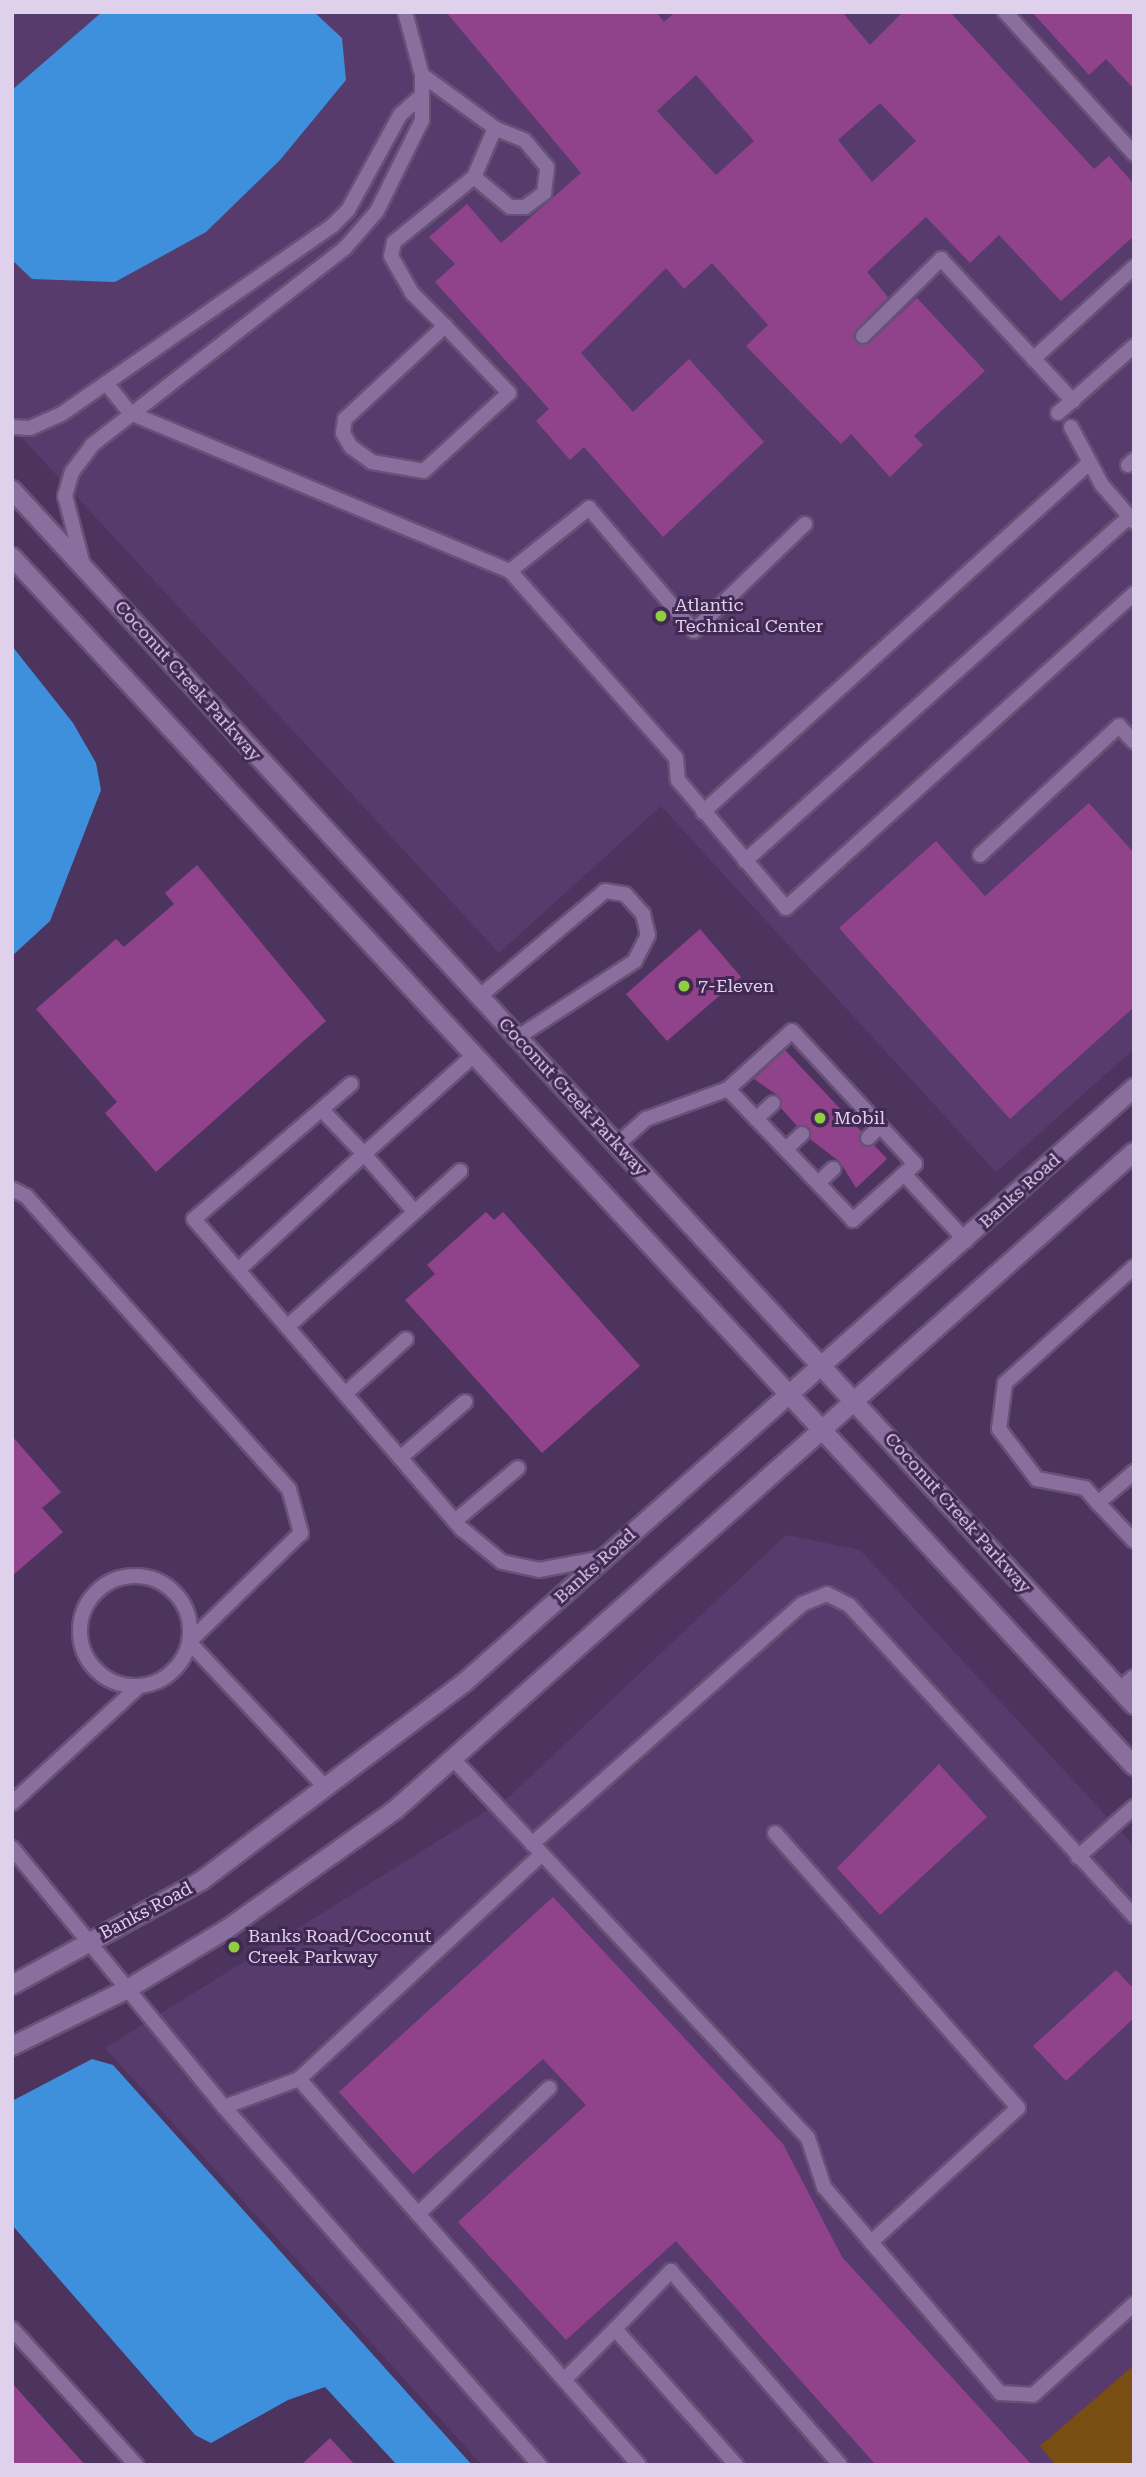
<!DOCTYPE html>
<style>
body{margin:0}
#map{position:relative;width:1146px;height:2477px;overflow:hidden;background:#4d345f;font-family:"Roboto Serif",serif}
div>[style]{position:absolute}
.built>*{inset:0;background:#583b6d}
.green>*{inset:0;background:#784e13}
.water>*{inset:0;background:#3e90dd}
.building>*{inset:0;background:#90438b}
.roads{filter:drop-shadow(2px 0 #675175) drop-shadow(-2px 0 #675175) drop-shadow(0 2px #675175) drop-shadow(0 -2px #675175)}
.service>*{height:14px;margin:-7px;padding:0 7px;transform-origin:7px;border-radius:7px;background:#896e9e}
.service>.ring{margin:-7px;padding:0;box-sizing:content-box;background:none;border:14px solid #896e9e;border-radius:50%}
.tertiary>*{height:18px;margin:-9px;padding:0 9px;transform-origin:9px;border-radius:9px;background:#896e9e}
.secondary>*{height:18px;margin:-9px;padding:0 9px;transform-origin:9px;border-radius:9px;background:#896e9e}
.dots>*{width:19px;height:19px;translate:-50% -50%;box-sizing:border-box;border:4px solid #422954;border-radius:50%}
span{translate:-50% -50%;white-space:nowrap;text-align:center;line-height:1.15;-webkit-text-stroke:6px #422954;paint-order:stroke}
.poi-label{font-size:18px;color:#dfd1eb}
.left{translate:0 -50%;text-align:left}
.street-label{font-size:18px;color:#dfd1eb}
.frame{position:absolute;inset:0;border:14px solid #dfd1eb;pointer-events:none}
</style>
<div id="map">
<div class="built">
<div style="clip-path:polygon(12px 12px,1134px 12px,1134px 1049px,996px 1172px,661px 806px,499px 953px,12px 427px)"></div>
<div style="clip-path:polygon(786px 1535px,860px 1550px,1134px 1846px,1134px 2465px,482px 2465px,105px 2048px,509px 1797px)"></div>
</div>
<div class="green">
<div style="clip-path:polygon(1134px 2365px,1134px 2465px,1056px 2465px,1040px 2446px)"></div>
</div>
<div class="water">
<div style="clip-path:polygon(102px 12px,314px 12px,342px 38px,346px 80px,280px 160px,206px 232px,115px 282px,32px 279px,12px 260px,12px 90px)"></div>
<div style="clip-path:polygon(12px 646px,73px 723px,96px 763px,101px 790px,50px 921px,12px 956px)"></div>
<div style="clip-path:polygon(92px 2059px,113px 2065px,472px 2465px,397px 2465px,325px 2387px,288px 2400px,211px 2443px,195px 2435px,12px 2225px,12px 2101px)"></div>
</div>
<div class="building">
<div style="clip-path:polygon(evenodd,446px 12px,656px 12px,664px 22px,675px 12px,842px 12px,870px 45px,903px 12px,950px 12px,1094px 169px,1109px 156px,1134px 184px,1134px 236px,1061px 301px,999px 235px,970px 263px,926px 217px,867px 272px,888px 297px,856px 330px,857px 343px,869px 343px,917px 298px,985px 371px,914px 436px,923px 445px,890px 477px,851px 434px,841px 444px,746px 346px,768px 325px,712px 263px,684px 289px,666px 268px,581px 353px,633px 412px,689px 359px,764px 442px,663px 537px,584px 447px,570px 460px,536px 421px,549px 409px,435px 282px,455px 264px,429px 237px,467px 204px,501px 243px,581px 173px,446px 12px,696px 75px,754px 141px,716px 175px,657px 111px,696px 75px,446px 12px,880px 103px,916px 141px,872px 182px,838px 140px,880px 103px)"></div>
<div style="clip-path:polygon(1032px 12px,1134px 12px,1134px 89px,1106px 59px,1089px 75px)"></div>
<div style="clip-path:polygon(1089px 803px,1134px 853px,1134px 1007px,1010px 1119px,839px 928px,936px 841px,985px 896px)"></div>
<div style="clip-path:polygon(197px 865px,326px 1021px,156px 1172px,105px 1113px,117px 1102px,36px 1009px,116px 939px,124px 947px,174px 904px,165px 893px)"></div>
<div style="clip-path:polygon(700px 929px,741px 977px,667px 1041px,626px 994px)"></div>
<div style="clip-path:polygon(785px 1050px,861px 1131px,861px 1144px,874px 1145px,887px 1159px,856px 1188px,840px 1162px,810px 1139px,808px 1127px,797px 1126px,781px 1108px,780px 1097px,754px 1079px)"></div>
<div style="clip-path:polygon(486px 1212px,494px 1220px,503px 1212px,640px 1366px,542px 1453px,405px 1300px,435px 1274px,427px 1265px)"></div>
<div style="clip-path:polygon(12px 1436px,61px 1492px,42px 1508px,63px 1532px,12px 1576px)"></div>
<div style="clip-path:polygon(939px 1764px,987px 1817px,880px 1915px,837px 1868px)"></div>
<div style="clip-path:polygon(553px 1897px,783px 2144px,842px 2257px,1032px 2465px,876px 2465px,676px 2241px,566px 2340px,458px 2222px,586px 2105px,543px 2059px,413px 2174px,339px 2092px)"></div>
<div style="clip-path:polygon(1116px 1970px,1134px 1989px,1134px 2018px,1066px 2081px,1033px 2046px)"></div>
<div style="clip-path:polygon(12px 2383px,85px 2465px,12px 2465px)"></div>
<div style="clip-path:polygon(330px 2438px,355px 2465px,301px 2465px)"></div>
</div>
<div class="roads">
<div class="service">
<div style="left:1005px;top:12px;width:192px;rotate:47.7deg"></div>
<div style="left:422px;top:75px;width:90px;rotate:36deg"></div>
<div style="left:495px;top:128px;width:53px;rotate:113.2deg"></div>
<div style="left:474px;top:177px;width:103px;rotate:140.9deg"></div>
<div style="left:394px;top:242px;width:14px;rotate:102deg"></div>
<div style="left:391px;top:256px;width:43px;rotate:60.4deg"></div>
<div style="left:412px;top:293px;width:47px;rotate:45deg"></div>
<div style="left:445px;top:326px;width:93px;rotate:46.3deg"></div>
<div style="left:509px;top:393px;width:115px;rotate:137.5deg"></div>
<div style="left:424px;top:471px;width:53px;rotate:-170.2deg"></div>
<div style="left:372px;top:462px;width:26px;rotate:-144deg"></div>
<div style="left:351px;top:447px;width:16px;rotate:-120deg"></div>
<div style="left:343px;top:433px;width:14px;rotate:-82deg"></div>
<div style="left:345px;top:419px;width:137px;rotate:-42.9deg"></div>
<div style="left:474px;top:177px;width:47px;rotate:39.8deg"></div>
<div style="left:510px;top:207px;width:15px"></div>
<div style="left:525px;top:207px;width:24px;rotate:-36deg"></div>
<div style="left:544px;top:193px;width:26px;rotate:-83deg"></div>
<div style="left:547px;top:167px;width:35px;rotate:-130deg"></div>
<div style="left:524px;top:140px;width:31px;rotate:-158deg"></div>
<div style="left:863px;top:336px;width:110px;rotate:-44.6deg"></div>
<div style="left:941px;top:259px;width:194px;rotate:47.1deg"></div>
<div style="left:1033px;top:359px;width:137px;rotate:-42.3deg"></div>
<div style="left:106px;top:383px;width:38px;rotate:51deg"></div>
<div style="left:130px;top:413px;width:412px;rotate:22.6deg"></div>
<div style="left:1058px;top:413px;width:101px;rotate:-41.4deg"></div>
<div style="left:12px;top:427px;width:18px;rotate:3deg"></div>
<div style="left:30px;top:428px;width:36px;rotate:-24deg"></div>
<div style="left:63px;top:413px;width:328px;rotate:-34.8deg"></div>
<div style="left:332px;top:226px;width:23px;rotate:-45deg"></div>
<div style="left:348px;top:210px;width:108px;rotate:-61.3deg"></div>
<div style="left:400px;top:115px;width:25px;rotate:-42deg"></div>
<div style="left:1071px;top:427px;width:66px;rotate:61.9deg"></div>
<div style="left:1102px;top:485px;width:49px;rotate:49.1deg"></div>
<div style="left:1128px;top:465px;width:8px;rotate:-40deg"></div>
<div style="left:805px;top:524px;width:154px;rotate:136.1deg"></div>
<div style="left:694px;top:631px;width:162px;rotate:-130.5deg"></div>
<div style="left:589px;top:508px;width:101px;rotate:141.4deg"></div>
<div style="left:510px;top:571px;width:250px;rotate:48.4deg"></div>
<div style="left:676px;top:758px;width:22px;rotate:85deg"></div>
<div style="left:678px;top:780px;width:167px;rotate:49.8deg"></div>
<div style="left:786px;top:908px;width:469px;rotate:-42.1deg"></div>
<div style="left:83px;top:565px;width:71px;rotate:-104.6deg"></div>
<div style="left:65px;top:496px;width:25px;rotate:-74deg"></div>
<div style="left:72px;top:472px;width:34px;rotate:-53deg"></div>
<div style="left:92px;top:445px;width:321px;rotate:-37.9deg"></div>
<div style="left:345px;top:248px;width:49px;rotate:-49.1deg"></div>
<div style="left:377px;top:211px;width:102px;rotate:-63.7deg"></div>
<div style="left:422px;top:120px;width:45px;rotate:-90deg"></div>
<div style="left:422px;top:75px;width:65px;rotate:-105.1deg"></div>
<div style="left:703px;top:812px;width:519px;rotate:-42.11deg"></div>
<div style="left:980px;top:855px;width:190px;rotate:-42.9deg"></div>
<div style="left:1119px;top:726px;width:22px;rotate:47deg"></div>
<div style="left:745px;top:861px;width:516px;rotate:-41.86deg"></div>
<div style="left:480px;top:996px;width:163px;rotate:-40deg"></div>
<div style="left:605px;top:891px;width:20px;rotate:9deg"></div>
<div style="left:625px;top:894px;width:27px;rotate:48deg"></div>
<div style="left:643px;top:914px;width:22px;rotate:77deg"></div>
<div style="left:648px;top:935px;width:29px;rotate:117deg"></div>
<div style="left:635px;top:961px;width:140px;rotate:147deg"></div>
<div style="left:792px;top:1031px;width:181px;rotate:47.2deg"></div>
<div style="left:915px;top:1164px;width:84px;rotate:137.9deg"></div>
<div style="left:853px;top:1220px;width:181px;rotate:-133.7deg"></div>
<div style="left:728px;top:1089px;width:86px;rotate:-42.2deg"></div>
<div style="left:351px;top:1084px;width:207px;rotate:139.3deg"></div>
<div style="left:194px;top:1219px;width:410px;rotate:49.2deg"></div>
<div style="left:462px;top:1529px;width:52px;rotate:39.5deg"></div>
<div style="left:502px;top:1562px;width:38px;rotate:12deg"></div>
<div style="left:539px;top:1570px;width:66px;rotate:-10.5deg"></div>
<div style="left:322px;top:1110px;width:61px;rotate:46.3deg"></div>
<div style="left:364px;top:1154px;width:147px;rotate:-42deg"></div>
<div style="left:756px;top:1119px;width:23px;rotate:-43deg"></div>
<div style="left:868px;top:1138px;width:17px;rotate:-45deg"></div>
<div style="left:618px;top:1144px;width:38px;rotate:-42deg"></div>
<div style="left:646px;top:1119px;width:87px;rotate:-20.1deg"></div>
<div style="left:786px;top:1149px;width:22px;rotate:-43deg"></div>
<div style="left:904px;top:1174px;width:91px;rotate:47.2deg"></div>
<div style="left:818px;top:1183px;width:21px;rotate:-43deg"></div>
<div style="left:12px;top:1189px;width:16px;rotate:27deg"></div>
<div style="left:26px;top:1196px;width:394px;rotate:48.1deg"></div>
<div style="left:289px;top:1489px;width:46px;rotate:74.7deg"></div>
<div style="left:301px;top:1533px;width:156px;rotate:135.8deg"></div>
<div style="left:189px;top:1642px;width:199px;rotate:46.8deg"></div>
<div style="left:1134px;top:1267px;width:173px;rotate:138deg"></div>
<div style="left:1005px;top:1383px;width:46px;rotate:97.4deg"></div>
<div style="left:999px;top:1429px;width:63px;rotate:52.8deg"></div>
<div style="left:1037px;top:1479px;width:49px;rotate:10.6deg"></div>
<div style="left:1085px;top:1488px;width:20px;rotate:49deg"></div>
<div style="left:1098px;top:1503px;width:48px;rotate:-40.7deg"></div>
<div style="left:238px;top:1270px;width:171px;rotate:-42.6deg"></div>
<div style="left:364px;top:1154px;width:77px;rotate:48.7deg"></div>
<div style="left:287px;top:1327px;width:233px;rotate:-42deg"></div>
<div style="left:345px;top:1394px;width:82px;rotate:-42deg"></div>
<div style="left:400px;top:1458px;width:86px;rotate:-40.7deg"></div>
<div style="left:1098px;top:1503px;width:52px;rotate:46.5deg"></div>
<div style="left:455px;top:1521px;width:82px;rotate:-40.1deg"></div>
<div class="ring" style="left:80px;top:1576px;width:96px;height:96px"></div>
<div style="left:1120px;top:1689px;width:18px;rotate:-41deg"></div>
<div style="left:455px;top:1761px;width:516px;rotate:46.88deg"></div>
<div style="left:808px;top:2138px;width:52px;rotate:71.9deg"></div>
<div style="left:824px;top:2187px;width:271px;rotate:49.5deg"></div>
<div style="left:1000px;top:2393px;width:33px;rotate:3deg"></div>
<div style="left:1033px;top:2395px;width:136px;rotate:-42deg"></div>
<div style="left:12px;top:1803px;width:171px;rotate:-42.6deg"></div>
<div style="left:775px;top:1833px;width:367px;rotate:48.5deg"></div>
<div style="left:1018px;top:2108px;width:199px;rotate:137.6deg"></div>
<div style="left:532px;top:1844px;width:361px;rotate:-41.6deg"></div>
<div style="left:802px;top:1604px;width:27px;rotate:-22deg"></div>
<div style="left:827px;top:1594px;width:25px;rotate:27deg"></div>
<div style="left:849px;top:1605px;width:422px;rotate:47.5deg"></div>
<div style="left:12px;top:1848px;width:335px;rotate:50.7deg"></div>
<div style="left:224px;top:2107px;width:478px;rotate:48.6deg"></div>
<div style="left:1078px;top:1857px;width:75px;rotate:-41.8deg"></div>
<div style="left:299px;top:2079px;width:514px;rotate:48.63deg"></div>
<div style="left:224px;top:2107px;width:80px;rotate:-20.5deg"></div>
<div style="left:299px;top:2079px;width:331px;rotate:-42.8deg"></div>
<div style="left:418px;top:2214px;width:182px;rotate:-43.9deg"></div>
<div style="left:12px;top:2329px;width:184px;rotate:47.6deg"></div>
<div style="left:615px;top:2329px;width:81px;rotate:-46deg"></div>
<div style="left:671px;top:2271px;width:257px;rotate:48.9deg"></div>
<div style="left:564px;top:2380px;width:72px;rotate:-45deg"></div>
<div style="left:615px;top:2329px;width:182px;rotate:48.3deg"></div>
</div>
<div class="tertiary">
<div style="left:12px;top:1985px;width:216px;rotate:-28.8deg"></div>
<div style="left:201px;top:1881px;width:331px;rotate:-37deg"></div>
<div style="left:465px;top:1682px;width:895px;rotate:-41.6deg"></div>
<div style="left:12px;top:2046px;width:127px;rotate:-26.2deg"></div>
<div style="left:126px;top:1990px;width:118px;rotate:-31.1deg"></div>
<div style="left:227px;top:1929px;width:206px;rotate:-35.3deg"></div>
<div style="left:395px;top:1810px;width:989px;rotate:-41.68deg"></div>
</div>
<div class="secondary">
<div style="left:12px;top:490px;width:1654px;rotate:47.28deg"></div>
<div style="left:12px;top:557px;width:1649px;rotate:47.14deg"></div>
</div>
</div>
<div class="dots">
<div style="left:661px;top:616px;background:#91cd40"></div>
<div style="left:684px;top:986px;background:#91cd40"></div>
<div style="left:820px;top:1118px;background:#91cd40"></div>
<div style="left:234px;top:1947px;background:#91cd40"></div>
</div>
<div class="poi-label">
<span class="left" style="left:675px;top:616px">Atlantic<br>Technical Center</span>
<span class="left" style="left:698px;top:986px">7-Eleven</span>
<span class="left" style="left:834px;top:1118px">Mobil</span>
<span class="left" style="left:248px;top:1947px">Banks Road/Coconut<br>Creek Parkway</span>
</div>
<div class="street-label">
<span style="left:188px;top:681px;rotate:48deg">Coconut Creek Parkway</span>
<span style="left:573px;top:1097px;rotate:47deg">Coconut Creek Parkway</span>
<span style="left:1020px;top:1191px;rotate:-42deg">Banks Road</span>
<span style="left:958px;top:1513px;rotate:48deg">Coconut Creek Parkway</span>
<span style="left:595px;top:1566px;rotate:-42deg">Banks Road</span>
<span style="left:146px;top:1911px;rotate:-28deg">Banks Road</span>
</div>
<div class="frame"></div>
</div>
